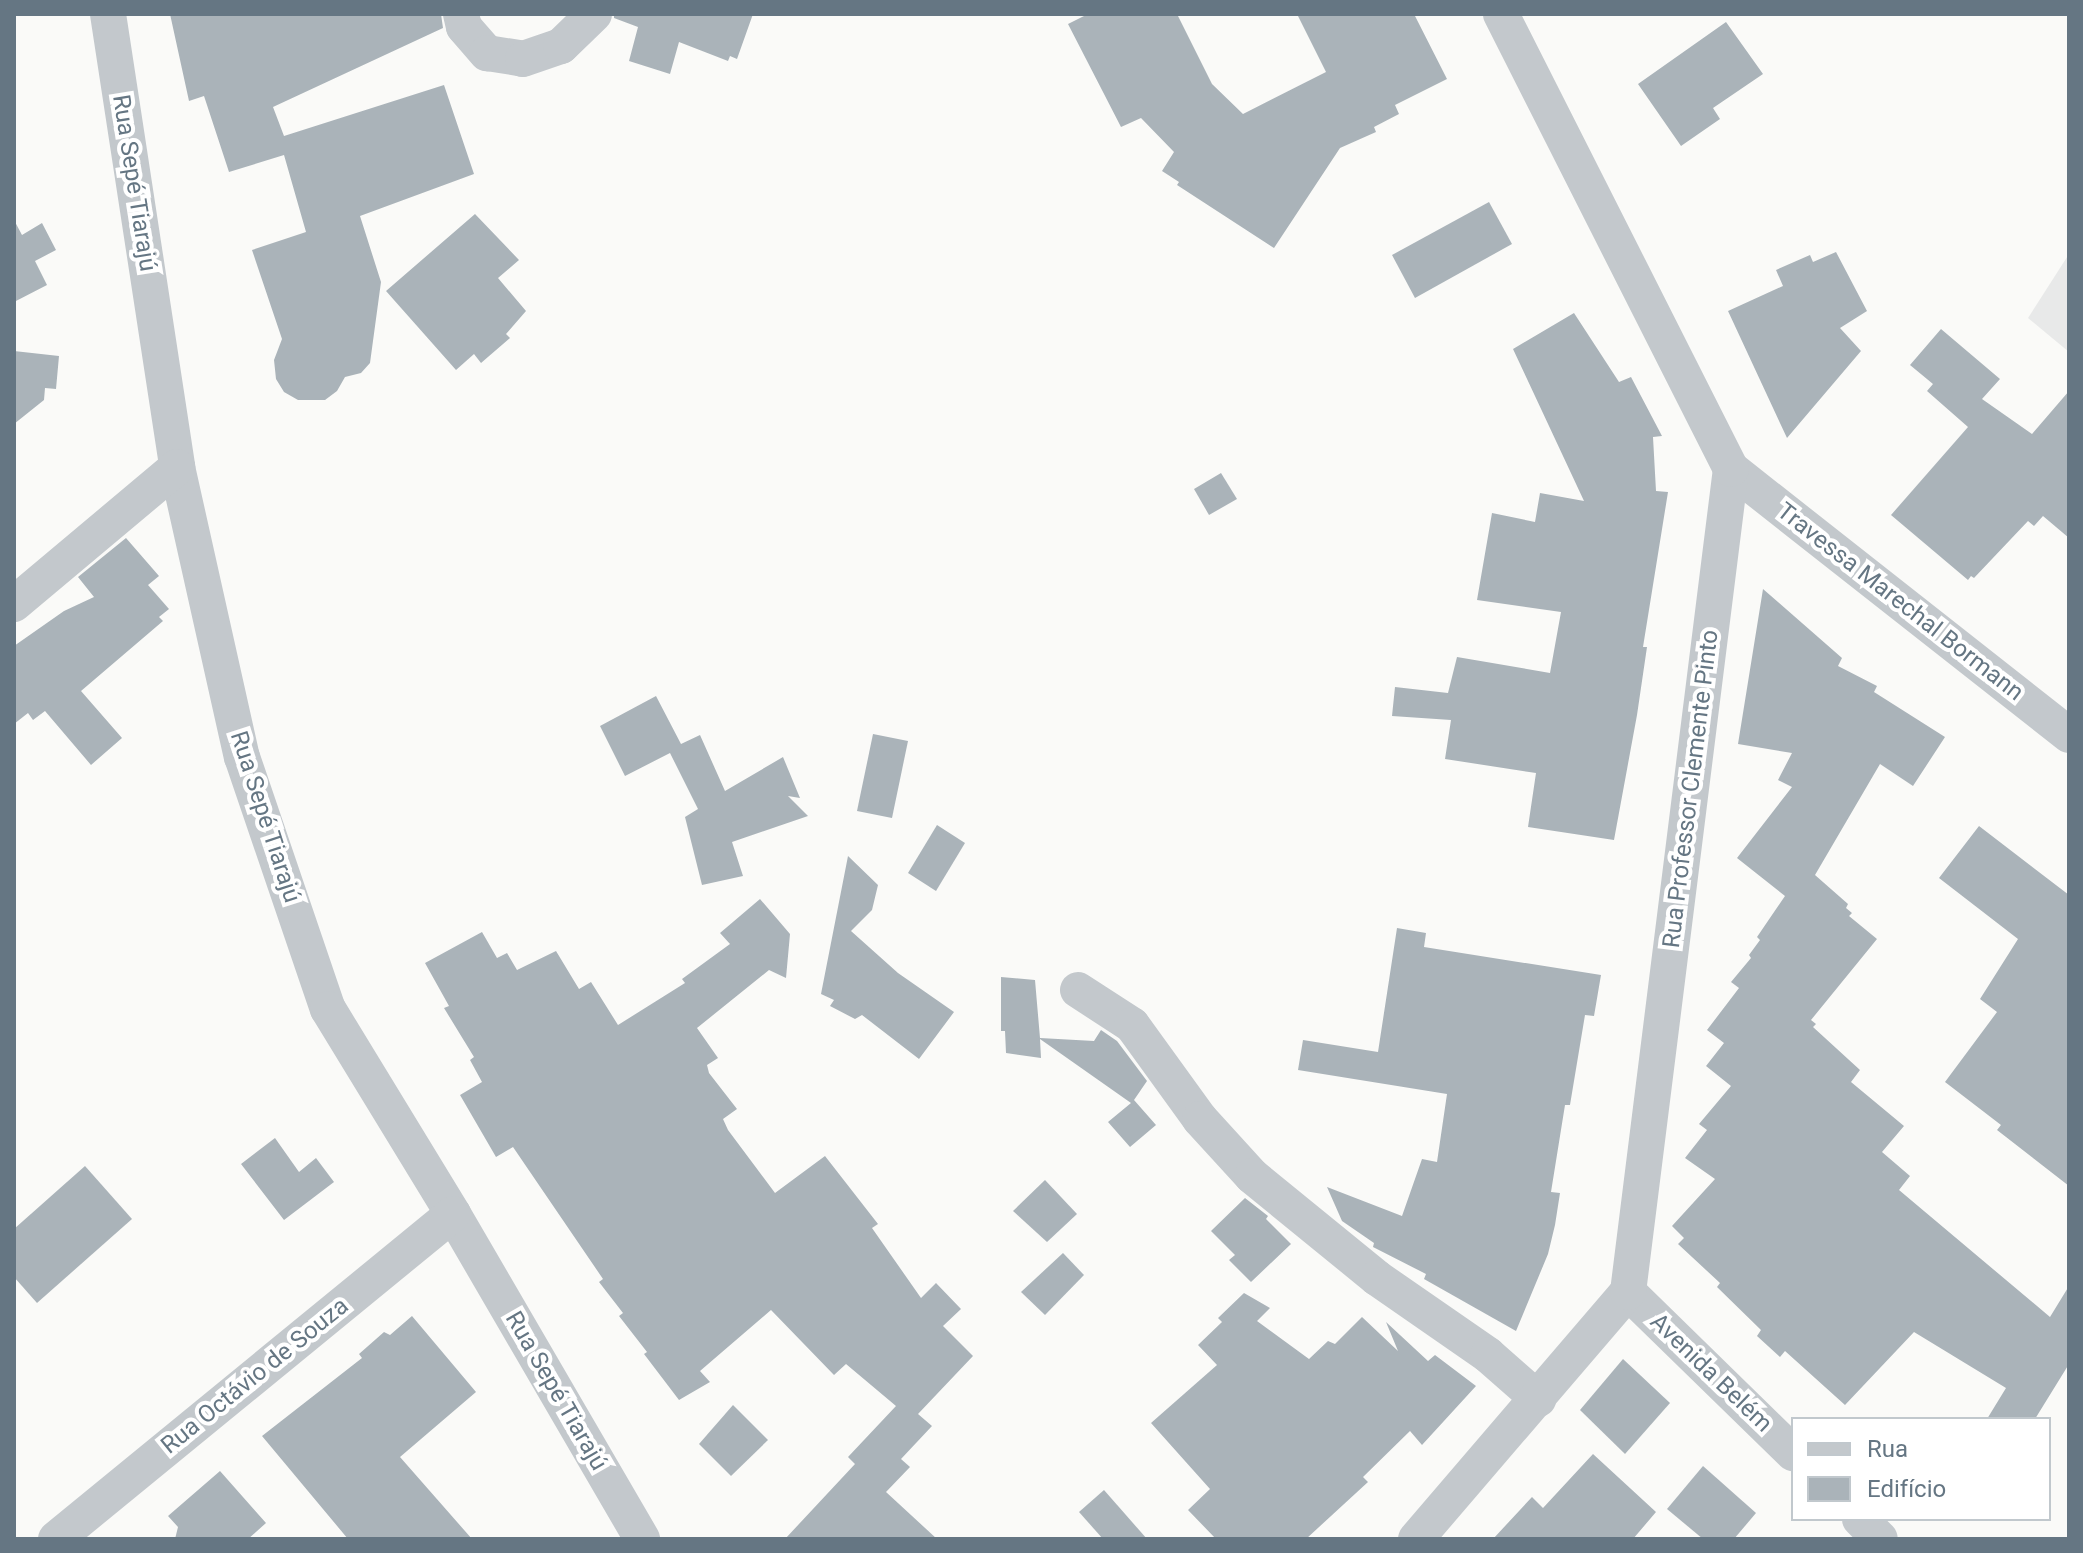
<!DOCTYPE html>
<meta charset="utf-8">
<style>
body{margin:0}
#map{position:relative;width:2083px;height:1553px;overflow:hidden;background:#fafaf8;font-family:Roboto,sans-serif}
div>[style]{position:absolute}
.built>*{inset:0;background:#e8e9e9}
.building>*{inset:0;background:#aab3b9}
.minor>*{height:36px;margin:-18px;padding:0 18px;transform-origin:18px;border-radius:18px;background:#c3c8cc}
span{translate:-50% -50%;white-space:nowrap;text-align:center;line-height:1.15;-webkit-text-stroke:8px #fff;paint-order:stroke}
.street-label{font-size:24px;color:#657683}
.frame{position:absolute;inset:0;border:16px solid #657683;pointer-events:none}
.legend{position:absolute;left:1791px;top:1417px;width:260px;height:104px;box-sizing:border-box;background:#fff;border:2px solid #c1c8cd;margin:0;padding:10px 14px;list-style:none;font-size:24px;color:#657683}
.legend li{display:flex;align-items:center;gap:16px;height:40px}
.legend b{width:40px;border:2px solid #c1c8cd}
</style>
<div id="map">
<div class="built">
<div style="clip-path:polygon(2069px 254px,2069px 352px,2028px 318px)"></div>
</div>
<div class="building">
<div style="clip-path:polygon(170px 14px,441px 14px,443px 28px,273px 107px,284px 136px,444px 85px,474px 174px,360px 216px,381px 282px,370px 363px,361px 373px,345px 377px,337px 391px,325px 400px,298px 400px,284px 392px,276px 379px,274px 360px,282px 339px,252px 250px,306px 232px,284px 155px,229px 172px,204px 96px,189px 101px)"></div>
<div style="clip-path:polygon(614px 14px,753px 14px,737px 59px,730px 56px,728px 61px,679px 42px,670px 74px,629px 61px,638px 27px,614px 18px)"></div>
<div style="clip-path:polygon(1088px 14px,1177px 14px,1212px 84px,1243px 114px,1326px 72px,1297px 14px,1414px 14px,1447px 79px,1395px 105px,1399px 114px,1374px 127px,1376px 132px,1340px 148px,1274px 248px,1177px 185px,1179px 182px,1162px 171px,1174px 152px,1141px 118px,1121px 127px,1068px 24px)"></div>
<div style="clip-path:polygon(1726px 22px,1763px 74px,1713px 108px,1720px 119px,1681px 146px,1638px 84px)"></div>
<div style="clip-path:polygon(1489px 202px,1512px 244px,1415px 298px,1392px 255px)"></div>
<div style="clip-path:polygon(475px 214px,519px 260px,498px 278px,526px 311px,506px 334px,510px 338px,481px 363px,474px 354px,456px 370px,386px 291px)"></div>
<div style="clip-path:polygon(14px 220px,22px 235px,42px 223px,56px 250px,35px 261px,47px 285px,14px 302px)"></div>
<div style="clip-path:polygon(1836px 252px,1867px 311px,1840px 328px,1861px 351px,1787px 438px,1728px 311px,1783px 286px,1776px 270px,1810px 255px,1813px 262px)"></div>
<div style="clip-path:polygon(1574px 313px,1619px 382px,1631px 377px,1662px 436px,1653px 437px,1656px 491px,1668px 492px,1643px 647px,1647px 647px,1637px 715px,1614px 840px,1528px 827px,1536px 773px,1445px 759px,1451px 720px,1392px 716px,1395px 687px,1448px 693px,1457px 657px,1550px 673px,1561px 612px,1477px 600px,1492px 513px,1535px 522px,1540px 493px,1584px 501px,1513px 349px)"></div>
<div style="clip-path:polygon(1941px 329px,2000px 379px,1982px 399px,2032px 434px,2069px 391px,2069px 538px,2043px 516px,2034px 526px,2028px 521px,1974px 578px,1971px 576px,1968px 580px,1891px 515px,1968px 427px,1927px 391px,1933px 384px,1910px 365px)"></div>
<div style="clip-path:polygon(14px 351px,59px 356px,56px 389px,45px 388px,44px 400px,14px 424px)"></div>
<div style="clip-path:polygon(1221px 473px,1237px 499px,1209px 515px,1194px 489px)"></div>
<div style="clip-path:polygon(126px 538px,159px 576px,148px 585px,169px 609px,159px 617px,163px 621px,81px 691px,122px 738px,91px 765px,45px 711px,33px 720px,28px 713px,14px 724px,14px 646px,64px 611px,94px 597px,78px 577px)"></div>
<div style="clip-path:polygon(1763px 589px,1842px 658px,1838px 666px,1877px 686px,1874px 692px,1945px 737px,1913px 786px,1880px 764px,1815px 875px,1848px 904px,1846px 908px,1852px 913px,1849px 916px,1877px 939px,1811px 1020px,1816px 1024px,1813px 1027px,1860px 1070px,1851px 1082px,1904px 1126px,1882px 1152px,1910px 1176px,1899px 1190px,2050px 1317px,2069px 1286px,2069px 1364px,2035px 1419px,1987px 1419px,2006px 1388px,1914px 1332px,1845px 1405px,1785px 1351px,1780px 1357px,1757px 1336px,1761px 1330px,1717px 1287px,1720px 1283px,1678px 1244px,1684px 1238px,1672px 1226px,1715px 1179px,1685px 1158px,1707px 1130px,1699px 1124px,1731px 1086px,1706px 1066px,1724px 1043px,1707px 1030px,1739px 988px,1731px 982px,1751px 958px,1749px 955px,1760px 940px,1757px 937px,1785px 896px,1737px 858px,1792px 787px,1778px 780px,1792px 753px,1738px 744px)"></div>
<div style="clip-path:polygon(656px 696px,681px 744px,700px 735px,725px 791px,783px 757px,800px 798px,788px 796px,808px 816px,732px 842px,743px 876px,702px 885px,685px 817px,698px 809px,670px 753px,625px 776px,600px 726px)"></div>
<div style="clip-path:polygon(873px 734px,908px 741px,892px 818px,857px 811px)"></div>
<div style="clip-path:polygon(937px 825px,965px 843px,936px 891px,908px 873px)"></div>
<div style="clip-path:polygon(1979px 826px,2069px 895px,2069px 1186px,1997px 1130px,2001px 1125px,1945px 1082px,1997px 1012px,1980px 999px,2018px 939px,1939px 878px)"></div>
<div style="clip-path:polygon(848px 856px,878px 885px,872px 910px,851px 931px,898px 973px,954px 1012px,919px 1059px,862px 1015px,855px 1019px,830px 1006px,834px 1000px,821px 994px)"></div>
<div style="clip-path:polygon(760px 899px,790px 934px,786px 978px,769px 970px,697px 1028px,718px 1058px,707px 1065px,709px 1073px,737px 1109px,723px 1119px,728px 1130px,775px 1193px,825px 1156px,878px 1224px,872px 1228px,921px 1298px,936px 1283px,961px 1309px,943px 1326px,973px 1356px,918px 1414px,932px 1426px,901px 1459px,910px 1467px,886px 1492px,937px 1539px,785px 1539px,855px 1464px,848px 1457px,896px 1406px,846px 1364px,834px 1375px,771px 1310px,700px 1371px,710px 1382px,679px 1400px,644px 1354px,647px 1352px,619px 1316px,623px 1313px,599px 1282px,603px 1279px,513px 1147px,496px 1157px,460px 1095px,482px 1082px,470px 1060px,474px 1057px,444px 1008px,449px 1006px,425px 963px,482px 932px,497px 958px,507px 953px,517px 970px,556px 951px,579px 989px,591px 982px,618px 1025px,685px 983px,682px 979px,730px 944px,720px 933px)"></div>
<div style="clip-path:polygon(1397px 928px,1426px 933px,1424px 947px,1601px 975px,1594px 1016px,1585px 1015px,1570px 1105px,1565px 1105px,1551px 1192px,1560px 1193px,1555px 1225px,1548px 1254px,1516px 1331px,1424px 1279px,1426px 1274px,1373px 1247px,1374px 1243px,1342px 1221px,1327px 1187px,1402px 1216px,1422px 1159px,1437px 1162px,1447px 1094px,1298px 1070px,1303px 1040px,1378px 1052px)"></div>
<div style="clip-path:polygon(1001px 977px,1035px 980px,1040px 1038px,1094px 1041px,1101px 1030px,1117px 1041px,1147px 1081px,1134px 1100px,1156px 1125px,1130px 1147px,1108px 1122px,1131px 1103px,1040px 1039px,1041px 1058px,1006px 1053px,1005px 1031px,1001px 1031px)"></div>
<div style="clip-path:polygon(275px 1138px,299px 1172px,316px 1158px,334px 1182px,284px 1220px,241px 1164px)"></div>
<div style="clip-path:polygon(85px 1166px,132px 1219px,37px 1303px,14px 1277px,14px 1229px)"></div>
<div style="clip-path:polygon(1045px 1180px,1077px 1214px,1047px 1242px,1013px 1211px)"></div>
<div style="clip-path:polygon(1245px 1198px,1268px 1216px,1266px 1219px,1291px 1244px,1251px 1282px,1229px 1260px,1235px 1255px,1211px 1231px)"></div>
<div style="clip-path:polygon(1063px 1253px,1084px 1275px,1045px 1315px,1021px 1292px)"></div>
<div style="clip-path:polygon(1244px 1293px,1270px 1308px,1257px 1321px,1309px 1359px,1328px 1341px,1335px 1344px,1362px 1317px,1398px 1351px,1386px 1322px,1428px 1361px,1435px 1355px,1476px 1386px,1422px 1445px,1410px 1431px,1363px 1477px,1368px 1482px,1306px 1539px,1216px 1539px,1188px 1510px,1210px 1489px,1151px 1423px,1217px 1365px,1198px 1345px,1222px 1322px,1218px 1318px)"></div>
<div style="clip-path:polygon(412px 1316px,476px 1392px,400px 1457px,472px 1539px,348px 1539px,262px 1436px,362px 1358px,359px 1354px,384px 1332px,390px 1335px)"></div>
<div style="clip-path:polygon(1623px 1359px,1670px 1403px,1625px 1454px,1580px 1410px)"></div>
<div style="clip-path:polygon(733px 1405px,768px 1440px,731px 1476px,699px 1444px)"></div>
<div style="clip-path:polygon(1593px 1454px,1656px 1512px,1633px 1539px,1493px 1539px,1532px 1497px,1543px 1508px)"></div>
<div style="clip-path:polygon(1703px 1466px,1756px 1513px,1734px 1539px,1703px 1539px,1667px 1509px)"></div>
<div style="clip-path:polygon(220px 1471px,266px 1523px,248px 1539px,175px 1539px,178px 1527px,168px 1516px)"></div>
<div style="clip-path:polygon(1104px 1490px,1147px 1539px,1103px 1539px,1079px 1512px)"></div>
</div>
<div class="minor">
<div style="left:108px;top:14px;width:458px;rotate:81.3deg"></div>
<div style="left:177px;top:467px;width:297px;rotate:77.4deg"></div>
<div style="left:242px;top:757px;width:266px;rotate:71.2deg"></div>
<div style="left:328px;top:1009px;width:240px;rotate:58.6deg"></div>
<div style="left:453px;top:1214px;width:376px;rotate:59.8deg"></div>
<div style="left:461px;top:14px;width:13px;rotate:77deg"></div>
<div style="left:464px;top:27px;width:35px;rotate:49deg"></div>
<div style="left:487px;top:53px;width:36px;rotate:9deg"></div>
<div style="left:523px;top:59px;width:40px;rotate:-18.9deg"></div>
<div style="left:561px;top:46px;width:46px;rotate:-44.1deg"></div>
<div style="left:1731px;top:469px;width:430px;rotate:38.2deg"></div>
<div style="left:14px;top:604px;width:213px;rotate:-40deg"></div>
<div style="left:1078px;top:990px;width:64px;rotate:32.9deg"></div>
<div style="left:1132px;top:1025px;width:116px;rotate:54.1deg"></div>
<div style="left:1200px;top:1119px;width:77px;rotate:47.6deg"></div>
<div style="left:1252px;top:1176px;width:161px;rotate:39.2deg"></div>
<div style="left:1377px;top:1278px;width:135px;rotate:34.7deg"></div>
<div style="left:1488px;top:1355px;width:67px;rotate:41.3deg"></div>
<div style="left:1628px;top:1292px;width:231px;rotate:44.3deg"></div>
<div style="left:1860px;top:1519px;width:28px;rotate:45deg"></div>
<div style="left:56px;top:1539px;width:513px;rotate:-39.31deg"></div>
<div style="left:1416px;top:1539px;width:326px;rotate:-49.4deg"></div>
<div style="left:1628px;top:1292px;width:829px;rotate:-82.87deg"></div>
<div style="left:1731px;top:469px;width:510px;rotate:-116.82deg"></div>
</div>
<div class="street-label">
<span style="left:134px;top:183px;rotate:81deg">Rua Sepé Tiarajú</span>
<span style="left:1900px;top:602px;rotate:38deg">Travessa Marechal Bormann</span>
<span style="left:1691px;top:789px;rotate:-83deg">Rua Professor Clemente Pinto</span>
<span style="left:265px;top:817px;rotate:72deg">Rua Sepé Tiarajú</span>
<span style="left:1711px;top:1373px;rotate:44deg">Avenida Belém</span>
<span style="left:255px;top:1376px;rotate:-39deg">Rua Octávio de Souza</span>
<span style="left:556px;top:1391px;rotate:60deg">Rua Sepé Tiarajú</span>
</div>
<div class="frame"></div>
<ul class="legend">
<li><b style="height:10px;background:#c3c8cc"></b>Rua</li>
<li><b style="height:22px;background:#aab3b9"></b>Edifício</li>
</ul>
</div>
